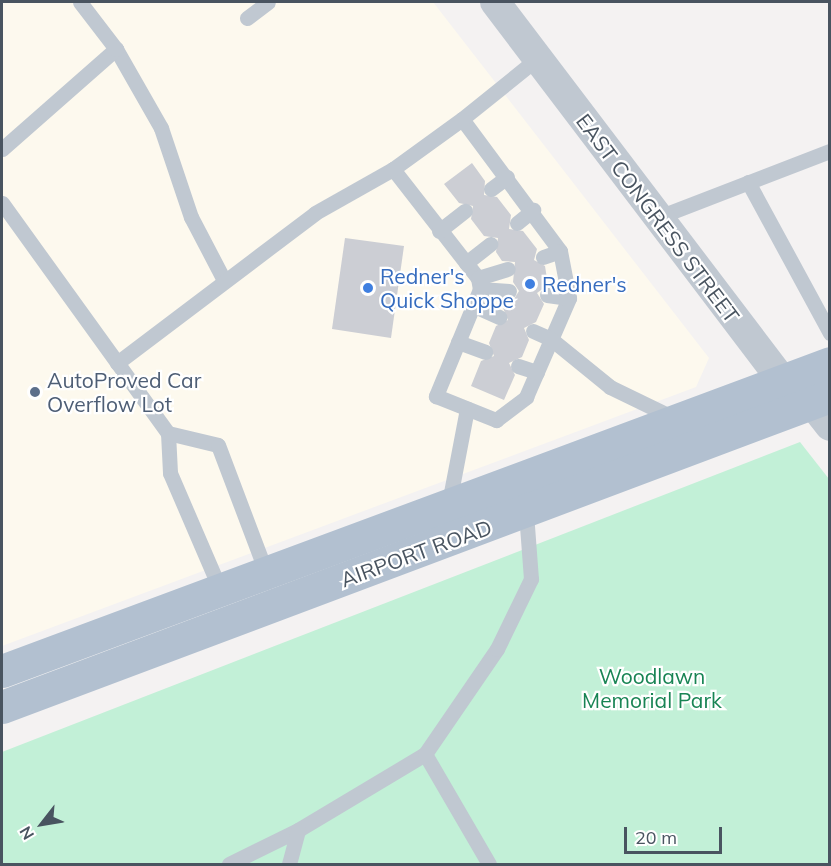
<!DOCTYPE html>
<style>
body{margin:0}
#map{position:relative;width:831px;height:866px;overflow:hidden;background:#f4f2f2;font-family:Mulish,sans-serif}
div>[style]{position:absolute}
.commercial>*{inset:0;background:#fdf9ee}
.green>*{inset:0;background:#c2f0d7}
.building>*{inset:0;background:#ccced4}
.service>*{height:15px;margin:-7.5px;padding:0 7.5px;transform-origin:7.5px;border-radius:7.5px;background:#c0c8d1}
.minor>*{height:30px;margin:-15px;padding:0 15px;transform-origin:15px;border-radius:15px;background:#c0c8d1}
.primary>*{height:33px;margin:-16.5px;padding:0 16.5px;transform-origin:16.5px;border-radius:16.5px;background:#b2c0d0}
.dots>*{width:16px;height:16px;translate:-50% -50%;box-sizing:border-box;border:3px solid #fff;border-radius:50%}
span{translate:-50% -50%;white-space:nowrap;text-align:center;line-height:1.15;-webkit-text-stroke:4.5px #fff;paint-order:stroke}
.street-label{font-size:21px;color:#495460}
.shop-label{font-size:21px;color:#366cbe}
.left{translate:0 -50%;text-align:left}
.service-label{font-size:21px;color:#4e5e75}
.park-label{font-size:21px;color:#188454}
.frame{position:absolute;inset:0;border:3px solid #495460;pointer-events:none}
.north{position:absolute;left:12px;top:794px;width:60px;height:60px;-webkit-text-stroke:4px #fff;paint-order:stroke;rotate:239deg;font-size:16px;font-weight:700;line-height:24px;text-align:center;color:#495460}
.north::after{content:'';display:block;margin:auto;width:21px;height:27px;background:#495460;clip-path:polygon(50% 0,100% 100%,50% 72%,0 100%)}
.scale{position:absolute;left:624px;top:827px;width:98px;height:27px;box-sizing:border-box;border:3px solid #495460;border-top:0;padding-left:8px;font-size:18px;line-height:21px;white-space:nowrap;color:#495460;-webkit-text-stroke:4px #fff;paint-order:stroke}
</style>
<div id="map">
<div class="commercial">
<div style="clip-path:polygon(2px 2px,433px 2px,709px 358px,696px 387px,2px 646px)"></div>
</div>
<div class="green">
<div style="clip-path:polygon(800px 442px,829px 479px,829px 864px,2px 864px,2px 752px)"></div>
</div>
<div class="building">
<div style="clip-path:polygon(472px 163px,485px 181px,484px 195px,497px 197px,511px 215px,509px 229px,523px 231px,537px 249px,534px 260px,545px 266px,548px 285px,537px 293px,544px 304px,536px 322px,524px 328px,529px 340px,522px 357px,509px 363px,515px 375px,504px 400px,471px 386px,481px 361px,494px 356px,489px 343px,496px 326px,508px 320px,503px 308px,506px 301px,514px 299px,519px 291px,513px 282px,515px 262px,502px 261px,496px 252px,498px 238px,484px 236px,471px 219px,473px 206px,459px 203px,444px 184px)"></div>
<div style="clip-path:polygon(345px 238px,404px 246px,391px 338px,332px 329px)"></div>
</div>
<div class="service">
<div style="left:247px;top:18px;width:26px;rotate:-37deg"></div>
<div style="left:116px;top:49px;width:91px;rotate:60.3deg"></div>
<div style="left:161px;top:128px;width:94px;rotate:71.4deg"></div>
<div style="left:191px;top:217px;width:71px;rotate:62.4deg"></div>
<div style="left:2px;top:149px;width:152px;rotate:-41.3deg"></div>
<div style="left:116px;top:49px;width:59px;rotate:-127.5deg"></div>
<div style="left:393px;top:169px;width:138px;rotate:52.1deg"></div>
<div style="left:478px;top:278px;width:11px;rotate:80deg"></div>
<div style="left:480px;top:289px;width:116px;rotate:112.4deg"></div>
<div style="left:436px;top:396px;width:65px;rotate:21.8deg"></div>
<div style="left:496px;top:420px;width:38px;rotate:-37deg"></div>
<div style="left:526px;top:397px;width:108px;rotate:-66.5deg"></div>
<div style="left:569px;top:298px;width:48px;rotate:-100.8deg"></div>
<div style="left:560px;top:251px;width:164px;rotate:-126.6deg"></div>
<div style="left:462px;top:119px;width:97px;rotate:-38.8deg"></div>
<div style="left:748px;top:182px;width:172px;rotate:61.5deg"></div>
<div style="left:491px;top:189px;width:20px;rotate:-37deg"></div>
<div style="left:2px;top:203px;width:284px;rotate:54.2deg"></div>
<div style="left:168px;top:433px;width:40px;rotate:87.1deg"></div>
<div style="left:170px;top:473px;width:126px;rotate:66.7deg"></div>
<div style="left:656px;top:218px;width:186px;rotate:-21.1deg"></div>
<div style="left:517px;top:223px;width:21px;rotate:-39deg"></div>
<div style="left:439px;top:231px;width:33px;rotate:-38deg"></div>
<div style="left:543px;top:257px;width:18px;rotate:-19deg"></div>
<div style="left:466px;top:263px;width:31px;rotate:-38deg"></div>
<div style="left:478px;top:278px;width:31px;rotate:-17deg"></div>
<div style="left:480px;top:289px;width:29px;rotate:4deg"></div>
<div style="left:547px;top:295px;width:22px;rotate:8deg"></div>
<div style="left:472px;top:305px;width:30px;rotate:24deg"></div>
<div style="left:533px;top:331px;width:20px;rotate:24deg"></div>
<div style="left:551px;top:339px;width:76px;rotate:39.1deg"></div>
<div style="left:610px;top:387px;width:71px;rotate:25.8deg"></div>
<div style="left:458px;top:342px;width:29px;rotate:20deg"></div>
<div style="left:117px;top:363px;width:248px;rotate:-37.1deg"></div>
<div style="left:315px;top:213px;width:90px;rotate:-29.4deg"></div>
<div style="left:393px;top:169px;width:85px;rotate:-35.9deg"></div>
<div style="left:518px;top:366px;width:20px;rotate:18deg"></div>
<div style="left:168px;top:433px;width:51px;rotate:13.5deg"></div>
<div style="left:218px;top:445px;width:136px;rotate:69.3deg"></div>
<div style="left:449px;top:503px;width:96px;rotate:-79.2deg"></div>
<div style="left:425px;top:754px;width:127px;rotate:59.8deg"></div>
<div style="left:229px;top:864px;width:77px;rotate:-26.2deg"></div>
<div style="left:298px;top:830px;width:148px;rotate:-30.9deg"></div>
<div style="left:425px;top:754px;width:127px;rotate:-55.6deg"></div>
<div style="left:497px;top:649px;width:78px;rotate:-64.1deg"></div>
<div style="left:531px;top:579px;width:67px;rotate:-94.3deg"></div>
<div style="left:289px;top:864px;width:35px;rotate:-75deg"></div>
</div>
<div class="minor">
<div style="left:495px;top:2px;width:475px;rotate:52.8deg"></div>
<div style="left:782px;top:380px;width:38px;rotate:37deg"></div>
<div style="left:812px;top:403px;width:29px;rotate:52deg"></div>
</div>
<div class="primary">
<div style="left:2px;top:671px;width:883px;rotate:-20.4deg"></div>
<div style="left:2px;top:707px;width:884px;rotate:-20.59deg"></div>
</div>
<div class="dots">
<div style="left:530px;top:284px;background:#3f7fe0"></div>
<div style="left:368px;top:288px;background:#3f7fe0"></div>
<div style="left:35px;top:392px;background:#5c6f8a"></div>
</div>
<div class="street-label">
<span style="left:658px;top:218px;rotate:53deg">EAST CONGRESS STREET</span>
<span style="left:416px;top:553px;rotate:-20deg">AIRPORT ROAD</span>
</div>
<div class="shop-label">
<span class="left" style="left:380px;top:288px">Redner's<br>Quick Shoppe</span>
<span class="left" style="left:542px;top:284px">Redner's</span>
</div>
<div class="service-label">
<span class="left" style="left:47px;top:392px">AutoProved Car<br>Overflow Lot</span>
</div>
<div class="park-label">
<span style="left:652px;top:688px">Woodlawn<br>Memorial Park</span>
</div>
<div class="frame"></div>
<div class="north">N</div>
<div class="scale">20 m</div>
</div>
